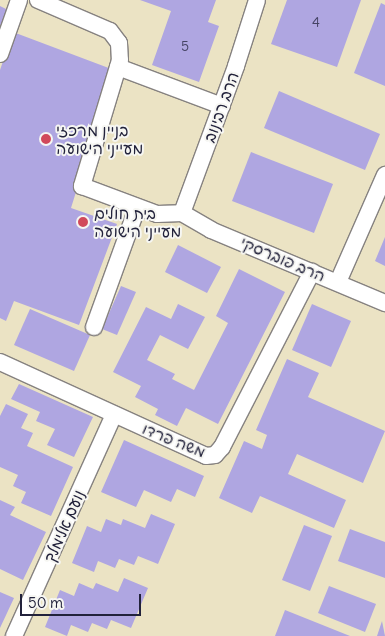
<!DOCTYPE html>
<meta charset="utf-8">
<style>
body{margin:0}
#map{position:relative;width:385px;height:636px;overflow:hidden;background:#ebe3c4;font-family:Delius,"Playpen Sans Hebrew",sans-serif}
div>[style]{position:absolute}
.building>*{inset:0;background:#afa6e1}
.roads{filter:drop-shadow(1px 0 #868280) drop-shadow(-1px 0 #868280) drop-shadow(0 1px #868280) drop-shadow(0 -1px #868280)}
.minor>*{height:16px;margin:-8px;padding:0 8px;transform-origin:8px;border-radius:8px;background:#fff}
.dots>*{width:14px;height:14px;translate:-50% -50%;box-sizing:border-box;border:2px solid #f6f6f2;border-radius:50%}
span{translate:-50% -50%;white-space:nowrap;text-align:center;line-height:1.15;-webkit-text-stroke:4px #f6f6f2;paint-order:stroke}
.number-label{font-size:14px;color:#454364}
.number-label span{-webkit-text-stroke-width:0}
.street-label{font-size:16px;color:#22223b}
.poi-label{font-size:16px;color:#22223b}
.left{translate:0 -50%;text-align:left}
.scale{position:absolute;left:20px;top:594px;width:121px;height:22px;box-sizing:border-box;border:2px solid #22223b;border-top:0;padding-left:6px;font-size:15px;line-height:18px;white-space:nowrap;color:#22223b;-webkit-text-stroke:4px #f6f6f2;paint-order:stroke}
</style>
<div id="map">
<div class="building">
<div style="clip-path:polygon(140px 0,216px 0,208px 22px,219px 26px,199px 82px,152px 65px,171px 11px)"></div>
<div style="clip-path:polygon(287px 0,361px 0,337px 67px,271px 44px)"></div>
<div style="clip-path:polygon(381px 3px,385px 5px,385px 86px,354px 73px)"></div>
<div style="clip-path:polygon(0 6px,8px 10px,0 26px)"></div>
<div style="clip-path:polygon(13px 32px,114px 70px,71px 208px,117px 224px,79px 325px,14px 301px,6px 321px,0 318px,0 70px)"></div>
<div style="clip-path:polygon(279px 91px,380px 134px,365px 170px,264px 128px)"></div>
<div style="clip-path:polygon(251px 152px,333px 184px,314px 233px,232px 201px)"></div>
<div style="clip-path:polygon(385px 237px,385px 266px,375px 261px)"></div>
<div style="clip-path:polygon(178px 245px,221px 267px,207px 293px,165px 272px)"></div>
<div style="clip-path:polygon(239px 269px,285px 292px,218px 424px,186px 408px,177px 426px,155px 415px,158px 409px,135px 397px,141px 386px,113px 372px,146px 307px,171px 319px,178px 304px,205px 317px,188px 349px,160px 335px,147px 360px,175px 374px,172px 379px,194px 390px,228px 323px,216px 316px)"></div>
<div style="clip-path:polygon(121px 286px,136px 292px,117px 335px,102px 329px)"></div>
<div style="clip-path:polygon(312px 304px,351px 321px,331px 367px,292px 350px)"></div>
<div style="clip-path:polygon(30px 309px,90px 335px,74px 371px,14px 345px)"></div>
<div style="clip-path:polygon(287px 359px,319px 373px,308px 397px,385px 431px,363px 483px,297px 454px,288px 474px,346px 500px,334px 528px,260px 496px,252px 513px,219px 498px,244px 441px,262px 449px,267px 435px,256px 430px)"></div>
<div style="clip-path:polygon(19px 384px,93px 417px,74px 457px,47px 445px,55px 429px,36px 421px,40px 412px,11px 399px)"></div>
<div style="clip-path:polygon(6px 404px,28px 414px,21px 428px,33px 433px,27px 446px,73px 467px,51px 516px,21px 503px,26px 492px,13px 486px,18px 475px,0 467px,0 416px)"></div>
<div style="clip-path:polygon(124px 440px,204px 476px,195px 497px,177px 489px,171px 502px,144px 490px,136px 507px,101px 492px)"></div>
<div style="clip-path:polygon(0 500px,15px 507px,10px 515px,46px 532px,23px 580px,0 569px)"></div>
<div style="clip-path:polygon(151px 514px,175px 524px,158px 564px,138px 556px,134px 565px,119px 559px,115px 568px,98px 561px,94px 572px,72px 563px,87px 526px,101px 532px,106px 519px,121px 525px,123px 519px,145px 528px)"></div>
<div style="clip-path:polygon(304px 525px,332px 536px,310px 591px,282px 580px)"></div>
<div style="clip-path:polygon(350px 529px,385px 542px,385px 578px,338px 561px)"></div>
<div style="clip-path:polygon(124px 578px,148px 588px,131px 628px,111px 620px,107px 629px,92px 623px,88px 632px,71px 625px,67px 636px,45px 627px,60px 590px,74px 596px,79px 583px,93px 589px,96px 583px,118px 592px)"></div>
<div style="clip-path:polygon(329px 586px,376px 604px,365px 632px,318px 613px)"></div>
<div style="clip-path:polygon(0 592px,14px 598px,0 628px)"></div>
<div style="clip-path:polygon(285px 610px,350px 636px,275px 636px)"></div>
<div style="clip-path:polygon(382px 621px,385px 636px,377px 636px)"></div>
</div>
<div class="roads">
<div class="minor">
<div style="left:38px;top:0;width:78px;rotate:23.3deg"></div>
<div style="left:110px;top:31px;width:15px;rotate:53deg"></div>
<div style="left:119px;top:43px;width:17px;rotate:87deg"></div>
<div style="left:120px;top:60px;width:132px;rotate:106.8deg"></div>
<div style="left:82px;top:186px;width:80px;rotate:20.5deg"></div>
<div style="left:157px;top:214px;width:25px;rotate:-2deg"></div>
<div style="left:0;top:54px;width:57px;rotate:-70.6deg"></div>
<div style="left:118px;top:67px;width:111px;rotate:20.6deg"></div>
<div style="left:182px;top:213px;width:157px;rotate:-69.8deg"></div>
<div style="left:236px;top:66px;width:69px;rotate:-72.3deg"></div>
<div style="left:182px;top:213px;width:34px;rotate:30deg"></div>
<div style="left:211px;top:230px;width:189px;rotate:22.8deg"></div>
<div style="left:338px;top:282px;width:117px;rotate:-66.3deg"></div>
<div style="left:94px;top:327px;width:127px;rotate:-70.1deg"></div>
<div style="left:0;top:362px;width:226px;rotate:24.5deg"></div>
<div style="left:206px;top:456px;width:9px;rotate:-6deg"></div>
<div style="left:215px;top:455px;width:11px;rotate:-49deg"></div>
<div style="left:222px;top:447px;width:197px;rotate:-62.8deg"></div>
<div style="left:14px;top:636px;width:243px;rotate:-65.7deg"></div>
</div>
</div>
<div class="dots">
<div style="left:46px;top:139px;background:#d1495b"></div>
<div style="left:83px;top:222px;background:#d1495b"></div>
</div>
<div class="number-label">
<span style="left:316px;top:22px">4</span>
<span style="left:185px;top:46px">5</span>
</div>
<div class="street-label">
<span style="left:221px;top:107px;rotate:-70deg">הרב רבינוב</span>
<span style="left:283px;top:259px;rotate:23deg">הרב פוברסקי</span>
<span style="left:174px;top:440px;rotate:22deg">משה פרדו</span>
<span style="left:64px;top:526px;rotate:-66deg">נועם אלימלך</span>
</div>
<div class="poi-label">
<span class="left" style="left:56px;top:139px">בניין מרכזי<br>מעייני הישועה</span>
<span class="left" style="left:94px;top:222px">בית חולים<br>מעייני הישועה</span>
</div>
<div class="scale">50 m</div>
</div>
